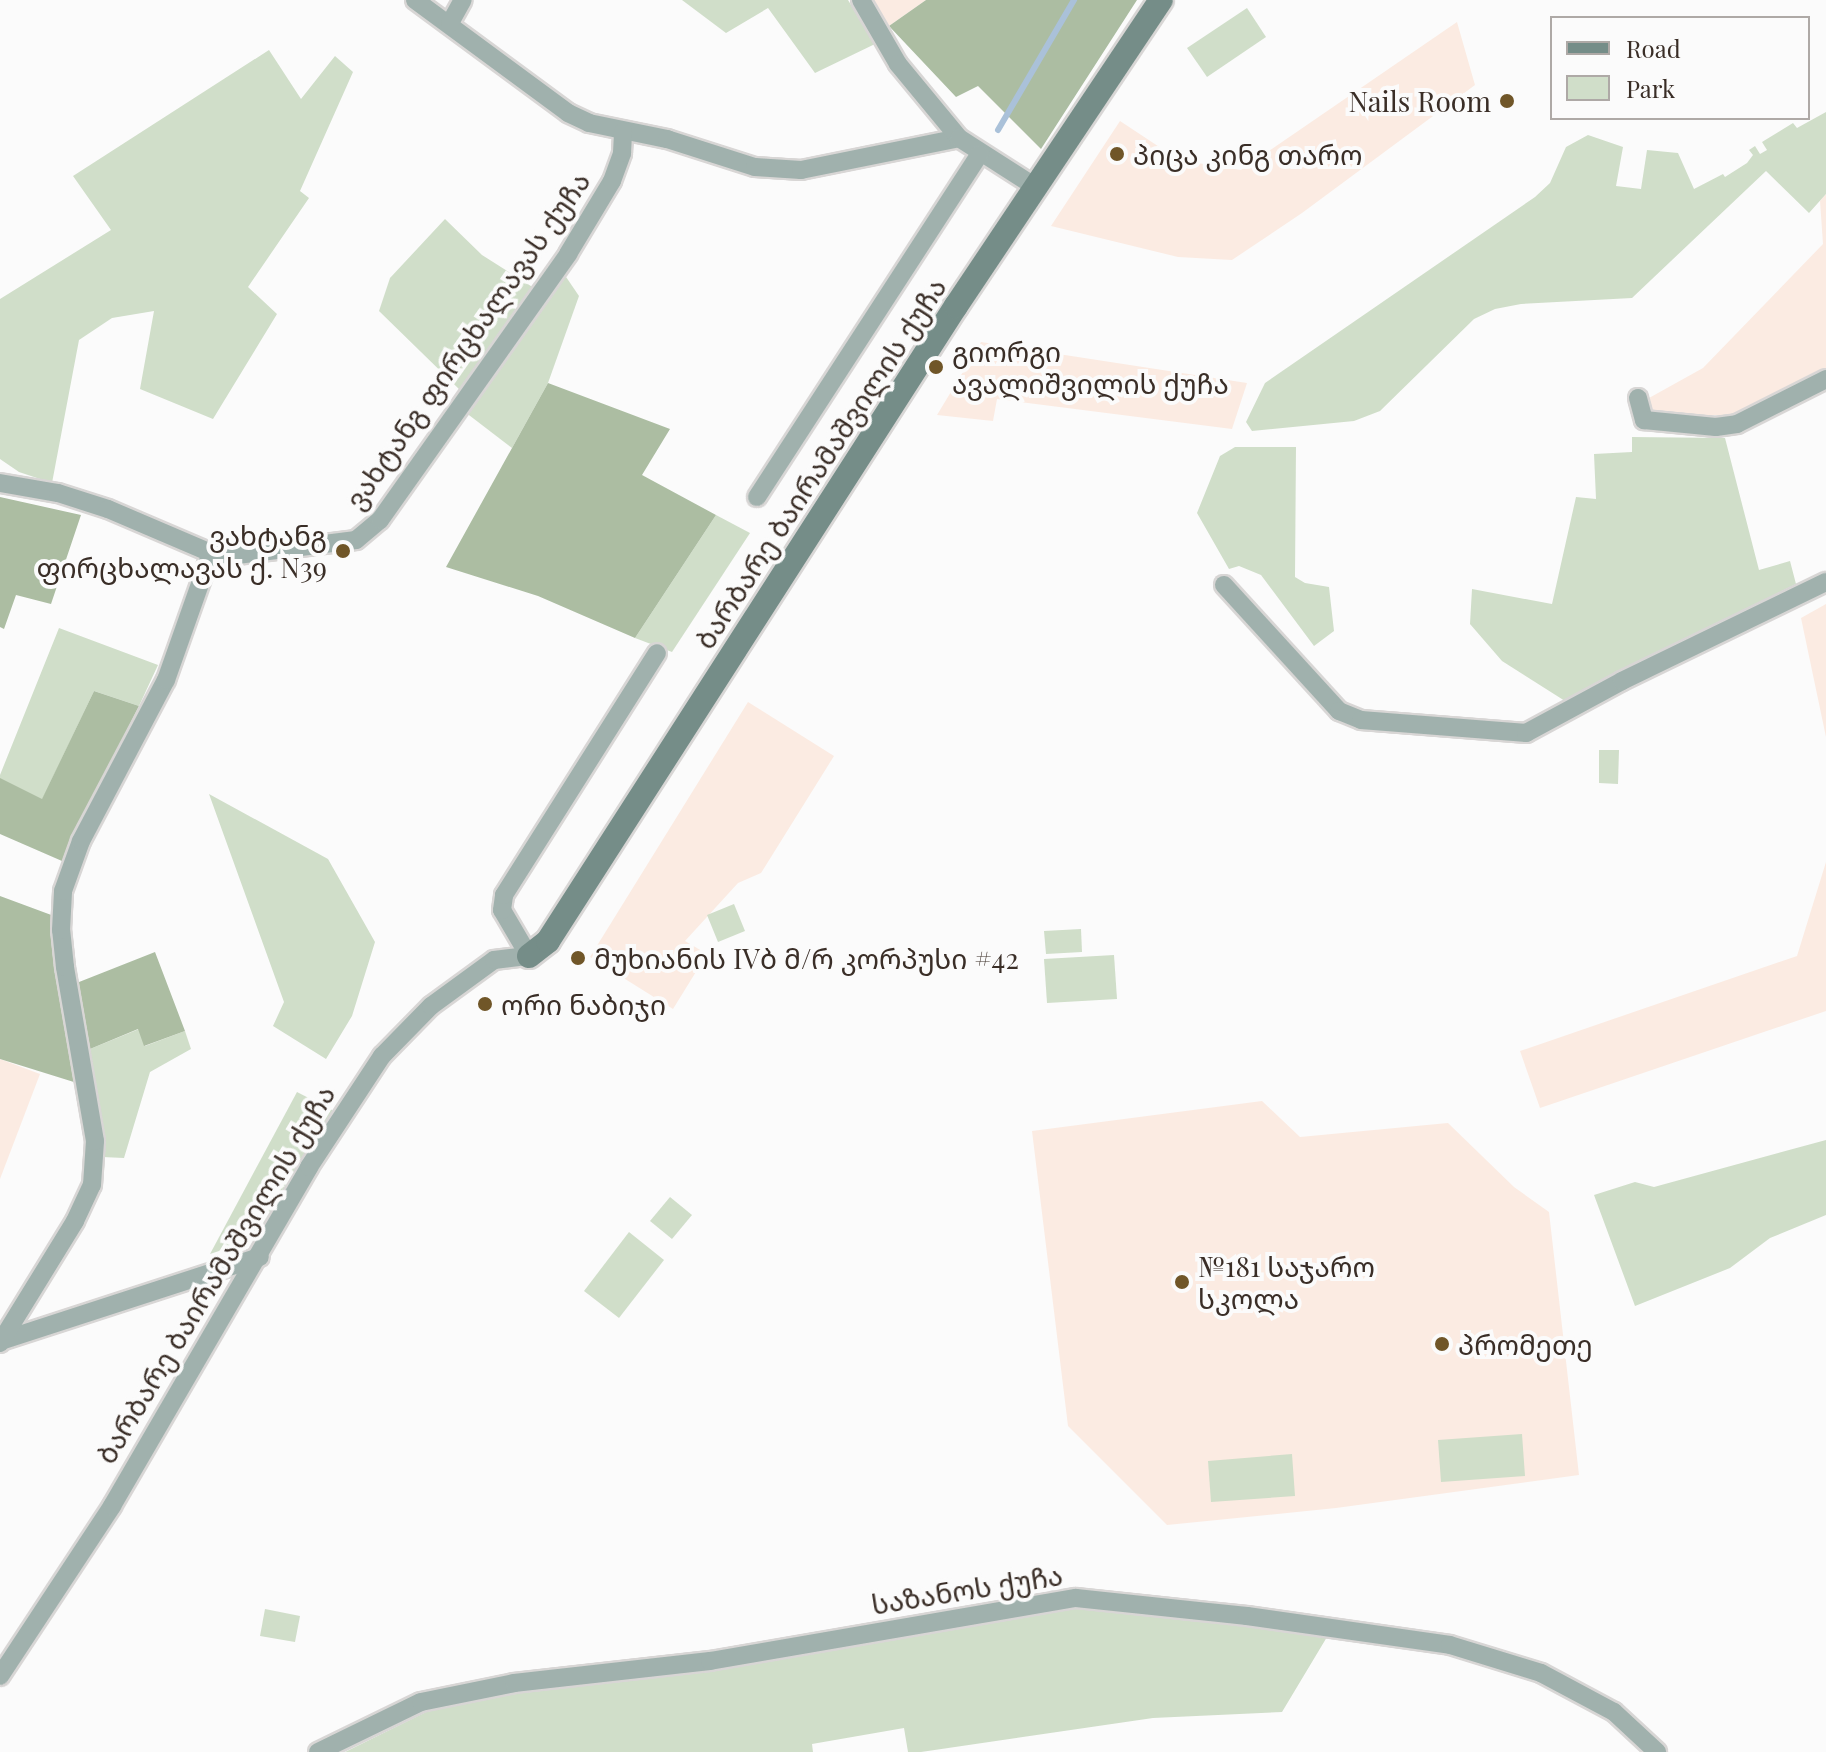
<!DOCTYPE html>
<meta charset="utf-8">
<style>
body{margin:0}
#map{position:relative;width:1826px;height:1752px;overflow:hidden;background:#fbfbfb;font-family:"Playfair Display","Noto Sans Georgian",serif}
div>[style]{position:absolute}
.built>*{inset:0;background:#fbebe2}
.green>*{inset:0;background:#d0dec9}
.forest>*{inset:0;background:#acbda2}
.stream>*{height:6px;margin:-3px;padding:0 3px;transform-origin:3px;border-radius:3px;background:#aac1d9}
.roads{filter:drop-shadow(2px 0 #d8d6d5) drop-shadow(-2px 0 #d8d6d5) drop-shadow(0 2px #d8d6d5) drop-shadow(0 -2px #d8d6d5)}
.street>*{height:18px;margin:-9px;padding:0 9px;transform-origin:9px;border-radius:9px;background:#a0b1ad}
.secondary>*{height:24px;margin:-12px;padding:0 12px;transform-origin:12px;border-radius:12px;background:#758d88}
.dots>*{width:22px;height:22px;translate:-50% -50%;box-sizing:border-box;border:4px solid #fbfbfb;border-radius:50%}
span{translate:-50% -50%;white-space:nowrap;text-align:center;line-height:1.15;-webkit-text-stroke:8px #fbfbfb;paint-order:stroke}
.poi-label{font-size:28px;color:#3a2e27}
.right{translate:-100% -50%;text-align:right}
.left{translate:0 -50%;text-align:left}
.street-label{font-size:28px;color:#3a2e27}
.legend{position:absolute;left:1550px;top:16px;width:260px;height:104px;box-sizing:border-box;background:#fbfbfb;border:2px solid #aea9a6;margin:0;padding:10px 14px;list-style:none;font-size:24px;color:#3a2e27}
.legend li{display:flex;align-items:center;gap:16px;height:40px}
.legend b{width:40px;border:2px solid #aea9a6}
</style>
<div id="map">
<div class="built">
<div style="clip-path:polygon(872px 0,926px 0,889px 26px)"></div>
<div style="clip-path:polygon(1457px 22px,1475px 85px,1302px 213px,1232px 260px,1178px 257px,1051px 226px,1120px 121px,1179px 160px,1241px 170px)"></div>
<div style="clip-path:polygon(1826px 194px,1826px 373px,1745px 415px,1654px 415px,1649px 398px,1703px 368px,1823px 244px,1820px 201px)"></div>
<div style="clip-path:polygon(981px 342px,1247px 383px,1232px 429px,997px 399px,993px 421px,937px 415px)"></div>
<div style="clip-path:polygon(1826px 604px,1826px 737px,1801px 618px)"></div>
<div style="clip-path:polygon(748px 702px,834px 756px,761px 873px,738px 883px,685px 941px,707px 954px,673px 1009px,590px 957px)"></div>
<div style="clip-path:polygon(1826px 862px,1826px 1011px,1540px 1108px,1520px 1051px,1797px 956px)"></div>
<div style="clip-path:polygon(0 1059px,40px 1074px,0 1179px)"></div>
<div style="clip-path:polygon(1262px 1101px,1300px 1137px,1448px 1123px,1514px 1187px,1549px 1212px,1579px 1475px,1336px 1508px,1167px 1525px,1068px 1426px,1032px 1131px)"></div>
</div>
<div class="green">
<div style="clip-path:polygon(682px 0,848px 0,875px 44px,815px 73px,768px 8px,726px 33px)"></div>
<div style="clip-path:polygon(1247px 8px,1266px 37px,1207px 77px,1187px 48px)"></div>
<div style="clip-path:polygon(269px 50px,301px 99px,335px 56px,353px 72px,300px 191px,309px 198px,248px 287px,277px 314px,213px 419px,140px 389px,154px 311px,112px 318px,79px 340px,52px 483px,19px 472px,0 459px,0 299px,111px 230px,73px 176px)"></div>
<div style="clip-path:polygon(1826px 112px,1826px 194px,1809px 213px,1766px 171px,1632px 298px,1521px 304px,1495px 309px,1474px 319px,1380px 411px,1354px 421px,1252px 431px,1246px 422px,1265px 383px,1535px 197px,1550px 183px,1566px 147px,1588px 135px,1623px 147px,1616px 186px,1641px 189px,1647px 150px,1678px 153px,1694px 189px,1723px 174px,1725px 177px,1747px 163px,1753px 155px,1749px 150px,1755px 146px,1760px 154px,1767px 150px,1762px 142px,1793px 123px,1797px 128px)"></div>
<div style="clip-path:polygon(445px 219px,482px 255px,534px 288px,462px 392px,379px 311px,390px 278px)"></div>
<div style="clip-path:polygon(562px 271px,579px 296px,548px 383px,512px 448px,465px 412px)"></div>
<div style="clip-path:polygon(1632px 437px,1725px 438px,1759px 570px,1790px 561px,1796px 584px,1565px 701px,1502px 661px,1470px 624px,1472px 589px,1552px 604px,1576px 497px,1596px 499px,1594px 454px,1632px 452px)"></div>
<div style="clip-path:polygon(1235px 447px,1296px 447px,1295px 577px,1305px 583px,1329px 587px,1334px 631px,1314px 646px,1261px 575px,1239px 566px,1229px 569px,1197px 513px,1220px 456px)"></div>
<div style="clip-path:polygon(716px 515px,750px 533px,672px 652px,635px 638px)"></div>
<div style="clip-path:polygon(59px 628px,158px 665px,139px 706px,94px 691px,42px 800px,0 782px,0 775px)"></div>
<div style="clip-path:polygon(1599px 750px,1619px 750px,1618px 784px,1599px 783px)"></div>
<div style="clip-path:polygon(209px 794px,328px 859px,375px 942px,352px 1016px,326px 1059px,273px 1026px,284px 1002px)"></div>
<div style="clip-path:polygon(734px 904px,745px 931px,718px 942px,707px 915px)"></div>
<div style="clip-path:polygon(1081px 929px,1082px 952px,1046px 954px,1044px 931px)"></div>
<div style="clip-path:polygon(1114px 955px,1117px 999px,1047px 1003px,1044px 959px)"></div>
<div style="clip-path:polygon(139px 1029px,145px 1046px,185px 1031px,191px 1049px,150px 1072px,124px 1158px,102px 1157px,90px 1049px)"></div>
<div style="clip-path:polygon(297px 1092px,334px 1111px,264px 1227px,240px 1244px,210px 1254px)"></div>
<div style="clip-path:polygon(1826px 1140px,1826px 1215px,1770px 1238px,1730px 1268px,1635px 1306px,1594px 1195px,1635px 1182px,1654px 1187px)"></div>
<div style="clip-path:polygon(670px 1197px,692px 1215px,672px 1239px,650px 1221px)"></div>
<div style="clip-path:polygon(629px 1232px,664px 1260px,619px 1318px,584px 1291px)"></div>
<div style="clip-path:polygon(1522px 1434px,1525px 1476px,1441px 1482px,1438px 1440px)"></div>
<div style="clip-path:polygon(1292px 1454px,1295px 1496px,1211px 1502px,1208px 1461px)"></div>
<div style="clip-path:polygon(1080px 1606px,1327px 1637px,1282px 1712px,1153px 1718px,921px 1752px,908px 1752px,904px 1728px,812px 1744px,813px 1752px,345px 1752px,426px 1712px,530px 1688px)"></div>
<div style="clip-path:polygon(265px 1609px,300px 1616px,295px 1642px,260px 1636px)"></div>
</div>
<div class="forest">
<div style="clip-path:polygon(926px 0,1137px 0,1041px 149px,978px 86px,956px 97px,889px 26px)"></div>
<div style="clip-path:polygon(548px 383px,670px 429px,642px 475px,716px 515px,635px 638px,538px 596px,446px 567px)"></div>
<div style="clip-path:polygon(0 497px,81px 515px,51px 604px,16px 595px,4px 629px,0 627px)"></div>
<div style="clip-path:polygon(94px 691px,139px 706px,62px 861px,0 834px,0 778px,42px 799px)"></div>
<div style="clip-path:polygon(0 896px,54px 916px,53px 947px,77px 1083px,0 1059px)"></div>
<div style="clip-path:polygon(155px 952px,185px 1031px,144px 1046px,138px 1029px,90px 1049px,74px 984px)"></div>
</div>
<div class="stream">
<div style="left:998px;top:130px;width:151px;rotate:-59.7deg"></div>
</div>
<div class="roads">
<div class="street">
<div style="left:415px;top:0;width:190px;rotate:36.4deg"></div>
<div style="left:568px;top:113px;width:23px;rotate:25deg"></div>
<div style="left:589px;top:123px;width:80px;rotate:11.6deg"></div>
<div style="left:667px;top:139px;width:92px;rotate:17.7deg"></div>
<div style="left:755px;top:167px;width:46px;rotate:3.7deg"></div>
<div style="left:801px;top:170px;width:161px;rotate:-11.4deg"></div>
<div style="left:861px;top:0;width:74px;rotate:60deg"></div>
<div style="left:898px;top:64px;width:96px;rotate:50.5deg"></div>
<div style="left:959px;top:138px;width:89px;rotate:32.6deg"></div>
<div style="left:450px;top:23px;width:26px;rotate:-61deg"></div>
<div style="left:1638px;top:398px;width:23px;rotate:75deg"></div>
<div style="left:1644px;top:420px;width:72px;rotate:5.6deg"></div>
<div style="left:1716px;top:427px;width:21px;rotate:-8deg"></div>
<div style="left:1737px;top:424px;width:100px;rotate:-26.8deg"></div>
<div style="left:0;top:483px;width:59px;rotate:9.8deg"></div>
<div style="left:58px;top:493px;width:52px;rotate:17.7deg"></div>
<div style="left:108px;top:509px;width:112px;rotate:23.1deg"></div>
<div style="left:211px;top:553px;width:26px;rotate:4deg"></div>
<div style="left:237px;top:555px;width:120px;rotate:-7.2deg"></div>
<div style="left:356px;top:540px;width:31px;rotate:-40deg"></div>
<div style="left:380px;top:520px;width:326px;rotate:-54.7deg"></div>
<div style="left:568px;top:254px;width:85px;rotate:-58.9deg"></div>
<div style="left:612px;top:181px;width:30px;rotate:-70deg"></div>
<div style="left:622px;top:153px;width:21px;rotate:-87deg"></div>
<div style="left:757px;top:497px;width:409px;rotate:-57deg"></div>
<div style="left:1224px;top:585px;width:171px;rotate:47.6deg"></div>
<div style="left:1339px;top:711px;width:24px;rotate:22deg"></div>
<div style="left:1361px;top:720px;width:166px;rotate:4.5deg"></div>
<div style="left:1526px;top:733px;width:109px;rotate:-28.4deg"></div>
<div style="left:1622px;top:681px;width:227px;rotate:-25.9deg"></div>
<div style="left:4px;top:1340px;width:269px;rotate:-18deg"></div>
<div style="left:0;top:1343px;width:143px;rotate:-58.4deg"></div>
<div style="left:75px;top:1221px;width:40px;rotate:-65deg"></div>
<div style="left:92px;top:1185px;width:44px;rotate:-86.1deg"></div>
<div style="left:95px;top:1141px;width:177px;rotate:-99.8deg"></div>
<div style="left:65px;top:967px;width:37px;rotate:-96deg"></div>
<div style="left:61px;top:930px;width:39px;rotate:-87deg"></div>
<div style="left:63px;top:891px;width:53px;rotate:-70.2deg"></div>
<div style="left:81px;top:841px;width:182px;rotate:-62.2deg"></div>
<div style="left:166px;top:680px;width:135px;rotate:-70.5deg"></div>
<div style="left:0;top:1676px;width:204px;rotate:-56.6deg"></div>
<div style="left:112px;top:1506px;width:392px;rotate:-59.8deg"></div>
<div style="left:309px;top:1167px;width:133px;rotate:-56.7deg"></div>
<div style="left:382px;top:1056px;width:70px;rotate:-45.6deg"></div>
<div style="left:431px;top:1006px;width:78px;rotate:-36.1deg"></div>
<div style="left:494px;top:960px;width:35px;rotate:-7deg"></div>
<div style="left:529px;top:956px;width:53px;rotate:-120.4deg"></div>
<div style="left:502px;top:910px;width:15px;rotate:-82deg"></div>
<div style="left:504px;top:895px;width:286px;rotate:-57.7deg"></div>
<div style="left:318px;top:1752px;width:114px;rotate:-25.9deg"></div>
<div style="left:421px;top:1702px;width:95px;rotate:-11.5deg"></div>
<div style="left:514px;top:1683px;width:197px;rotate:-6.4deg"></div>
<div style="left:710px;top:1661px;width:371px;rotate:-9.8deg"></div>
<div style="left:1076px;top:1598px;width:172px;rotate:6deg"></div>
<div style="left:1247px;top:1616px;width:205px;rotate:8.1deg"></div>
<div style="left:1450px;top:1645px;width:95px;rotate:17.1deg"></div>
<div style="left:1541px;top:1673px;width:83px;rotate:28.1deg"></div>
<div style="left:1614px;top:1712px;width:59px;rotate:42.9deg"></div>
</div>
<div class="secondary">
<div style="left:529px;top:956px;width:24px;rotate:-38deg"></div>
<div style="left:548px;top:941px;width:755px;rotate:-57.28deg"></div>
<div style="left:956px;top:306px;width:368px;rotate:-56.2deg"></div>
</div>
</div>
<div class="dots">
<div style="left:1507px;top:101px;background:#705628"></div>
<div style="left:1117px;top:154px;background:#705628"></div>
<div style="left:936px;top:367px;background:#705628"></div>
<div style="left:343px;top:551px;background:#705628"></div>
<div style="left:578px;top:958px;background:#705628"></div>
<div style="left:485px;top:1004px;background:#705628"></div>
<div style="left:1182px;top:1282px;background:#705628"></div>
<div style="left:1442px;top:1344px;background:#705628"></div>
</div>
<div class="poi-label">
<span class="right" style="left:1491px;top:101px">Nails Room</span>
<span class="left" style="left:1133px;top:154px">პიცა კინგ თარო</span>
<span class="left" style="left:952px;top:367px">გიორგი<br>ავალიშვილის ქუჩა</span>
<span class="right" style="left:327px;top:551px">ვახტანგ<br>ფირცხალავას ქ. N39</span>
<span class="left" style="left:594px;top:958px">მუხიანის IVბ მ/რ კორპუსი #42</span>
<span class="left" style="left:501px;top:1004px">ორი ნაბიჯი</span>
<span class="left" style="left:1198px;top:1282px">№181 საჯარო<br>სკოლა</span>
<span class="left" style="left:1458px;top:1344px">პრომეთე</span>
</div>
<div class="street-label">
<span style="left:467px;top:340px;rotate:-55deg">ვახტანგ ფირცხალავას ქუჩა</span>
<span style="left:820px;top:463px;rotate:-57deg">ბარბარე ბაირამაშვილის ქუჩა</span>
<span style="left:215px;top:1274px;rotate:-59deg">ბარბარე ბაირამაშვილის ქუჩა</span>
<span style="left:967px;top:1589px;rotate:-9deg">საზანოს ქუჩა</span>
</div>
<ul class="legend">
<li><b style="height:10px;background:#758d88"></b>Road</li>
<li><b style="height:22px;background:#d0dec9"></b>Park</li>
</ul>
</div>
